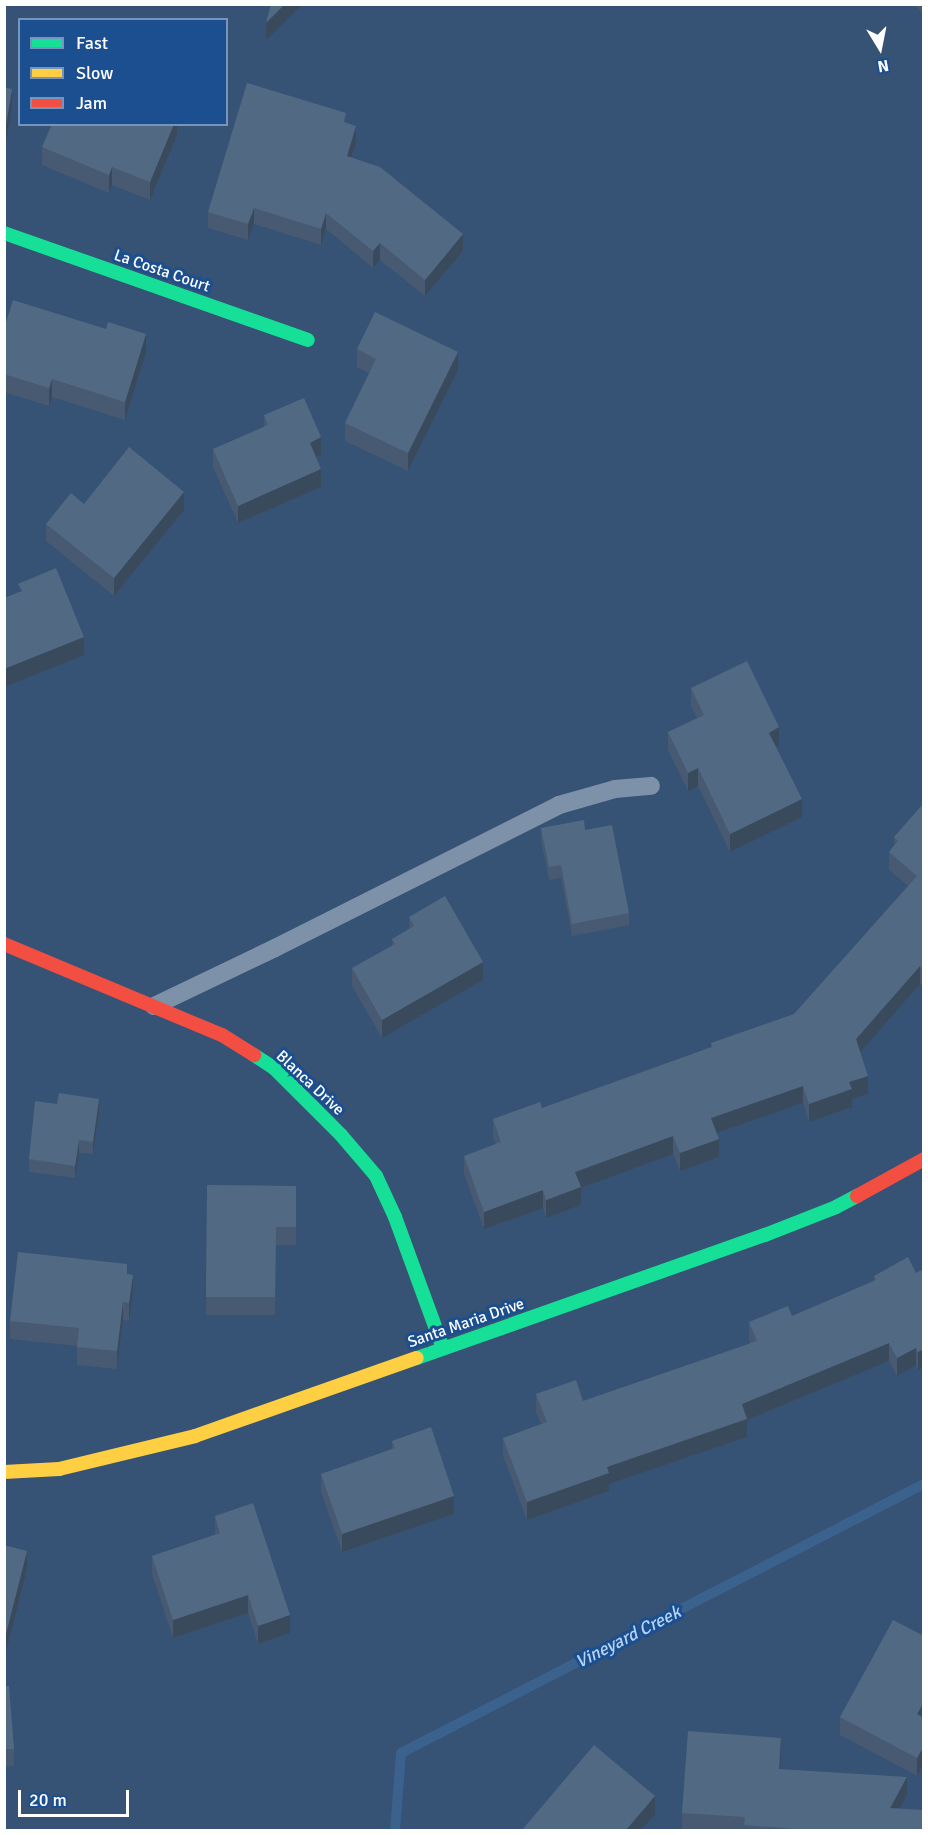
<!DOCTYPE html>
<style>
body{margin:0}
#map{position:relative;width:928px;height:1835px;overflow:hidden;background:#365274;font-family:Signika,sans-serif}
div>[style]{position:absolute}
.stream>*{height:10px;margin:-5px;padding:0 5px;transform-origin:5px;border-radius:5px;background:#3b618d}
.lane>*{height:18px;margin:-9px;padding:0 9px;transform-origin:9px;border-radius:9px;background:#7d92a8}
.fast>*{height:14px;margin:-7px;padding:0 7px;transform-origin:7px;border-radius:7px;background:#16e098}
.slow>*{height:14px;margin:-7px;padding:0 7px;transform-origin:7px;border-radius:7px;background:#ffcf43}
.jam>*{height:14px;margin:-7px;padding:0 7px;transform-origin:7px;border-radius:7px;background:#f24e42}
.wall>*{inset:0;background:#475a72}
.shaded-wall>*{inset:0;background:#394a5c}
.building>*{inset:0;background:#526984}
span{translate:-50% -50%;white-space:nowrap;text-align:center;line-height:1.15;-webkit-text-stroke:6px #1b4f8f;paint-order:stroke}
.street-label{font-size:16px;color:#fff}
.water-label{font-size:18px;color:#b5d3f5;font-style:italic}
.frame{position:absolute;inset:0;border:6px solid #fff;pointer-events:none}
.legend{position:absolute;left:18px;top:18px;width:210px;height:108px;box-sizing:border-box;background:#1b4f8f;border:2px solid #7695bc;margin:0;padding:8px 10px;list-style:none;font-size:18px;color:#fff}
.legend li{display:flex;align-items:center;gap:12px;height:30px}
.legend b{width:30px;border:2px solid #7695bc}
.north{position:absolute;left:850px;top:18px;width:60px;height:60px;-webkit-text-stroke:4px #1b4f8f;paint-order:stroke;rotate:170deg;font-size:16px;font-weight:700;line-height:24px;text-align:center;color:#fff}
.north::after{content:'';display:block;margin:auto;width:21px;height:27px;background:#fff;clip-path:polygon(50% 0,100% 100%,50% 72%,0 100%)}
.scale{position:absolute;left:18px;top:1790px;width:111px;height:27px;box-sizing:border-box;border:3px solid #fff;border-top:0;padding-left:8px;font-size:18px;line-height:21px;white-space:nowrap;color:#fff;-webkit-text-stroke:4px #1b4f8f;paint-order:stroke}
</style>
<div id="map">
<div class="stream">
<div style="left:395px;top:1830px;width:77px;rotate:-85.5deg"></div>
<div style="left:401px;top:1753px;width:588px;rotate:-27.22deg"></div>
</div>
<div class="lane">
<div style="left:154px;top:1006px;width:134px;rotate:-25.6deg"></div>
<div style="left:275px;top:948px;width:318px;rotate:-26.7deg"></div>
<div style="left:559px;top:805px;width:58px;rotate:-15.9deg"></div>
<div style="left:615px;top:789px;width:36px;rotate:-5deg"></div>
</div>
<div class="fast">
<div style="left:4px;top:233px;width:322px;rotate:19.4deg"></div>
<div style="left:254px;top:1055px;width:24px;rotate:33deg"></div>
<div style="left:274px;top:1068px;width:95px;rotate:45deg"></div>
<div style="left:341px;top:1135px;width:54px;rotate:49.5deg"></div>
<div style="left:376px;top:1176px;width:45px;rotate:65.1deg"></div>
<div style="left:395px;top:1217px;width:140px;rotate:69.9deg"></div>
<div style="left:417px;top:1358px;width:369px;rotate:-19.5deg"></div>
<div style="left:765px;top:1235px;width:76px;rotate:-21.5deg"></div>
<div style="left:836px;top:1207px;width:24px;rotate:-28deg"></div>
</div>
<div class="slow">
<div style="left:4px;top:1472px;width:55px;rotate:-3.1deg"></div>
<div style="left:59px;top:1469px;width:140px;rotate:-13.6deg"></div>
<div style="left:195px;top:1436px;width:235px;rotate:-19.4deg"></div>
</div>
<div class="jam">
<div style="left:4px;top:944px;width:236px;rotate:22.7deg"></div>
<div style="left:222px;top:1035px;width:38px;rotate:32deg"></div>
<div style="left:857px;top:1196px;width:77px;rotate:-28.9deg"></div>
</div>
<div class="wall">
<div style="clip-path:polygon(914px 4px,924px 4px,924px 15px)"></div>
<div style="clip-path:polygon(346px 123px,356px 143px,352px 157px,463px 251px,425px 296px,380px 260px,373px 268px,326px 229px,321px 245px,254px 224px,248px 240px,208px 228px,208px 212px)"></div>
<div style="clip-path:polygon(177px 124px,177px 135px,150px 200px,112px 185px,109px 193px,42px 165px,42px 147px)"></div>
<div style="clip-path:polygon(4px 329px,146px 352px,125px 420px,52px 397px,49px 406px,4px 392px)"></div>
<div style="clip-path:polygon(357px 349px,458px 370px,408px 471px,345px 441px,345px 423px,369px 373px,357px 367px)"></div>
<div style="clip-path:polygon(264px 415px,321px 455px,316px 458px,321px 487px,238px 523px,213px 467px,213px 449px,264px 427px)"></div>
<div style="clip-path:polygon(84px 504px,184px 510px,114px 596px,46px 541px,46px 524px)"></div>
<div style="clip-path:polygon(691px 688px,779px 745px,776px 747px,802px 817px,730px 852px,698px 786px,688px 791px,668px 750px,668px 732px,697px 718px,691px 706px)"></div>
<div style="clip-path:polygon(924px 803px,924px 988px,920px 984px,860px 1052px,868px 1094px,852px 1099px,852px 1107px,809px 1122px,803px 1103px,717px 1133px,719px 1157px,680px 1171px,673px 1154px,581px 1187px,581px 1205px,546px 1218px,543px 1208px,484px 1229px,464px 1174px,464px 1156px,496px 1145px,493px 1137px,493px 1119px,542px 1108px,711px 1047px,711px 1043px,794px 1014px,908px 886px,889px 870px,889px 852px,894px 845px,894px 837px)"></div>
<div style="clip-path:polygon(541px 828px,585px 830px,629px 913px,629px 925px,572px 936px,561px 878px,549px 880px,541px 840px)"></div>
<div style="clip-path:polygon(409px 917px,483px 980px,382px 1038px,352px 986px,352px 968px,392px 946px,392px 939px,409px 929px)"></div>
<div style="clip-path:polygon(99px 1112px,93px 1154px,79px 1153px,75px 1178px,29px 1172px,29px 1159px)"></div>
<div style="clip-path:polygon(207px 1185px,296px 1186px,296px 1245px,276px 1245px,275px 1315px,206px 1315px)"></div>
<div style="clip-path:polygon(924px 1269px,918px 1370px,916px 1365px,897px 1376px,889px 1361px,747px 1420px,747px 1437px,609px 1484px,609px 1491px,527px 1520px,503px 1456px,503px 1438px,541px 1424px,536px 1412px,536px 1394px,583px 1401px,750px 1344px,749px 1340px,749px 1322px,792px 1316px,874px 1281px,874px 1276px,916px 1273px)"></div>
<div style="clip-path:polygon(127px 1274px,133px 1293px,129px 1321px,123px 1320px,117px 1369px,77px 1365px,77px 1346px,10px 1339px,10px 1321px)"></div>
<div style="clip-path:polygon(392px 1441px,454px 1514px,342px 1552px,321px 1492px,321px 1474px,392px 1449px)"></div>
<div style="clip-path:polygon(215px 1516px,290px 1633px,258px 1644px,248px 1613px,173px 1638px,152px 1574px,152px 1556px,215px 1535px)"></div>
<div style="clip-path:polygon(4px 1545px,27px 1569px,6px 1652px,4px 1652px)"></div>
<div style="clip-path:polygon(924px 1636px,924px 1764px,917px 1776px,840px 1735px,840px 1717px)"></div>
<div style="clip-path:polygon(4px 1686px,14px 1749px,14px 1766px,4px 1767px)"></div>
<div style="clip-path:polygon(781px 1756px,780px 1769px,907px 1795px,899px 1808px,924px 1830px,682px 1830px,682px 1813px)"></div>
</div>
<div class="shaded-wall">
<div style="clip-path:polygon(285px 4px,303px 4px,266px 40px,266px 23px)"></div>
<div style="clip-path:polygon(12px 89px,12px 106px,4px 154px,4px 137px)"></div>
<div style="clip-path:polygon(174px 124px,177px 124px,177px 135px,150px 200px,150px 182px)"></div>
<div style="clip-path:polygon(356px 126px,356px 143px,347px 172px,347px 156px)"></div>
<div style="clip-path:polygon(112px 167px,112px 185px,109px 193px,109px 175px)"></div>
<div style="clip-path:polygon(254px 208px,254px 224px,248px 240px,248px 224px)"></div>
<div style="clip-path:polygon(326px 213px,326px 229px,321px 245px,321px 229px)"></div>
<div style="clip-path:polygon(463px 234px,463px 251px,425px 296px,425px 280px)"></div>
<div style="clip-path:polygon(380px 243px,380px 260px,373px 268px,373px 251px)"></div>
<div style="clip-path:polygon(146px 334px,146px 352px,125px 420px,125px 402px)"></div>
<div style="clip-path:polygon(458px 352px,458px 370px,408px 471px,408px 453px)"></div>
<div style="clip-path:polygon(52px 379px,52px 397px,49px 406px,49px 388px)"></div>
<div style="clip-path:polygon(321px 437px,321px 455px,310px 460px,310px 443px)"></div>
<div style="clip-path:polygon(321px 469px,321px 487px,238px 523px,238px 506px)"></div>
<div style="clip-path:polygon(184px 492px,184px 510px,114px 596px,114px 578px)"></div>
<div style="clip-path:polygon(84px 637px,84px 655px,4px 687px,4px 669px)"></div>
<div style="clip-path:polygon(779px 727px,779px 745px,769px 751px,769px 733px)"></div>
<div style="clip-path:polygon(698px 768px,698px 786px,688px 791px,688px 773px)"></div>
<div style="clip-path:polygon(802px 799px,802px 817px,730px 852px,730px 834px)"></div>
<div style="clip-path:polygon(483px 962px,483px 980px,382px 1038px,382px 1020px)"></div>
<div style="clip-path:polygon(920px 966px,920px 984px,856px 1057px,856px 1039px)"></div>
<div style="clip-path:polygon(6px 1021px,6px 1039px,4px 1041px,4px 1023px)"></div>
<div style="clip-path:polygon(868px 1076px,868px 1094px,852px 1099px,852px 1107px,809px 1122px,809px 1104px,849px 1082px)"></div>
<div style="clip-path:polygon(803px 1086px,803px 1103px,711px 1135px,711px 1118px)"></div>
<div style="clip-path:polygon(99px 1099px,99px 1112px,93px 1154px,93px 1142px)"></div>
<div style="clip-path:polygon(673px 1136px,673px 1154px,575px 1190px,575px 1172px)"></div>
<div style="clip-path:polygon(719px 1139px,719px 1157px,680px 1171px,680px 1153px)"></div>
<div style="clip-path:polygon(79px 1140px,79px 1153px,75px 1178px,75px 1166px)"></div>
<div style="clip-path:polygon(581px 1187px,581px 1205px,546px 1218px,546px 1200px)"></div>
<div style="clip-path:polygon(543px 1190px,543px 1208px,484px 1229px,484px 1212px)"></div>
<div style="clip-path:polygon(133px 1275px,133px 1293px,129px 1321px,129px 1303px)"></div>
<div style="clip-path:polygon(123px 1302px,123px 1320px,117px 1369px,117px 1351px)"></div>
<div style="clip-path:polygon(889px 1343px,889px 1361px,747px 1420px,747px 1437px,609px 1484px,609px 1491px,527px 1520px,527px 1502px,607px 1467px,742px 1404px)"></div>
<div style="clip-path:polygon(916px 1348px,916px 1365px,897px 1376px,897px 1358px)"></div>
<div style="clip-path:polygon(924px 1349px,924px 1367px,918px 1370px,918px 1352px)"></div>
<div style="clip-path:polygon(454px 1496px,454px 1514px,342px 1552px,342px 1534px)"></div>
<div style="clip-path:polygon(27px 1551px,27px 1569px,6px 1652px,6px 1634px)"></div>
<div style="clip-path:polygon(248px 1595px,248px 1613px,173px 1638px,173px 1620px)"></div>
<div style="clip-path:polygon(290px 1615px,290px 1633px,258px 1644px,258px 1626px)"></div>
<div style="clip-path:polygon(924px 1702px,924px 1720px,917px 1714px)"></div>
<div style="clip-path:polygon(781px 1738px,781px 1756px,779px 1787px,779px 1769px)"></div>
<div style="clip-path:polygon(924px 1746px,924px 1764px,917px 1776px,917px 1758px)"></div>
<div style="clip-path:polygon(907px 1777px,907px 1795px,890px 1826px,890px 1808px)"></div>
<div style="clip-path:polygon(655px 1796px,655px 1814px,641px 1830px,626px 1830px)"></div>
</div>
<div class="building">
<div style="clip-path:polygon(271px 4px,285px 4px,266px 23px)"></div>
<div style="clip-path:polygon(247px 83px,346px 113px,344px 122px,356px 126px,347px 156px,380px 167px,463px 234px,425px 280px,380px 243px,373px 251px,326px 213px,321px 229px,254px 208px,248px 224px,208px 212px)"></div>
<div style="clip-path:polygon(4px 87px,12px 89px,4px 137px)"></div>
<div style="clip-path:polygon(52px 124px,174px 124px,150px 182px,112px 167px,109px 175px,42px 147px)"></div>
<div style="clip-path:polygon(13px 300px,106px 329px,108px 322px,146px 334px,125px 402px,52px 379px,49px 388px,4px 374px,4px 329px)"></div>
<div style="clip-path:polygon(375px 312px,458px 352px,408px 453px,345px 423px,376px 359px,357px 349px)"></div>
<div style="clip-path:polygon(304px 398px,321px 437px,310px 443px,321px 469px,238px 506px,213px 449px,268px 425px,264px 415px)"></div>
<div style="clip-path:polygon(129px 447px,184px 492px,114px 578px,46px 524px,71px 493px,84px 504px)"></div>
<div style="clip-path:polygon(56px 568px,84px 637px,4px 669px,4px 598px,22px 591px,18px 584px)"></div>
<div style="clip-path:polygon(747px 661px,779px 727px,769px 733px,802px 799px,730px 834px,698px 768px,688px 773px,668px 732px,704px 715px,691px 688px)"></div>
<div style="clip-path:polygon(924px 803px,924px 970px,920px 966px,856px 1039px,868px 1076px,849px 1082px,852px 1089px,809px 1104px,803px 1086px,711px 1118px,719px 1139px,680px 1153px,673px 1136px,575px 1172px,581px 1187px,546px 1200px,543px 1190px,484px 1212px,464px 1156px,501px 1142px,493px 1119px,540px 1102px,542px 1108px,712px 1047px,711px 1043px,794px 1014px,917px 876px,889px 852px,898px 841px,894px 837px)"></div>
<div style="clip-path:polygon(584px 820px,585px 830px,612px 825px,629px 913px,572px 924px,561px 865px,549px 867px,541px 828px)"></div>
<div style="clip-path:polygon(445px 896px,483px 962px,382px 1020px,352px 968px,395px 944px,392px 939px,414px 926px,409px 917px)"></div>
<div style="clip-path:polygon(59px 1093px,99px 1099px,93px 1142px,79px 1140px,75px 1166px,29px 1159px,35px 1101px,57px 1104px)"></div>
<div style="clip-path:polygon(207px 1185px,296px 1186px,296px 1227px,276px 1227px,275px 1297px,206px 1297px)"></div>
<div style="clip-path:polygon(18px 1252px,127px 1264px,127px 1274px,133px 1275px,129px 1303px,123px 1302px,117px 1351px,77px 1347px,79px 1328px,10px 1321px)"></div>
<div style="clip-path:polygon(908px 1257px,916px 1273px,924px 1269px,924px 1349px,918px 1352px,916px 1348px,897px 1358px,889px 1343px,742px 1404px,747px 1419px,607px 1467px,609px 1473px,527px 1502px,503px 1438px,547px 1422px,536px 1394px,576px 1380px,583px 1401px,757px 1341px,749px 1322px,788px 1306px,792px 1316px,876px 1280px,874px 1276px)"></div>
<div style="clip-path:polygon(431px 1427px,454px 1496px,342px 1534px,321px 1474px,395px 1448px,392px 1441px)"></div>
<div style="clip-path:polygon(253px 1503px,290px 1615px,258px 1626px,248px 1595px,173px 1620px,152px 1556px,220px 1533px,215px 1516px)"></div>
<div style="clip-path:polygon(4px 1545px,27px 1551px,6px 1634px,4px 1634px)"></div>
<div style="clip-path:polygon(893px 1620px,924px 1636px,924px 1702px,917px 1714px,924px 1718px,924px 1746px,917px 1758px,840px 1717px)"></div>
<div style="clip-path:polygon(4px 1686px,9px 1686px,14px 1749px,4px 1749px)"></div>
<div style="clip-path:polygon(688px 1731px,781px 1738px,779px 1769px,907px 1777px,890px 1808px,924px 1810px,924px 1830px,810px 1830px,744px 1825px,745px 1817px,682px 1813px)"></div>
<div style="clip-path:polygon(594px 1745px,655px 1796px,626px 1830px,522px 1830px)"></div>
</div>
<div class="street-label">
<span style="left:162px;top:271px;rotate:19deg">La Costa Court</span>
<span style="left:310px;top:1083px;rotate:43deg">Blanca Drive</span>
<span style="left:466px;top:1323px;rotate:-19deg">Santa Maria Drive</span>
</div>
<div class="water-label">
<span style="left:628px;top:1637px;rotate:-27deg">Vineyard Creek</span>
</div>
<div class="frame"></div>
<ul class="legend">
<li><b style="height:8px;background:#16e098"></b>Fast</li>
<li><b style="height:8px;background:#ffcf43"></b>Slow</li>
<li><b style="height:8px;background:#f24e42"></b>Jam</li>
</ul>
<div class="north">N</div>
<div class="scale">20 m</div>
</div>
